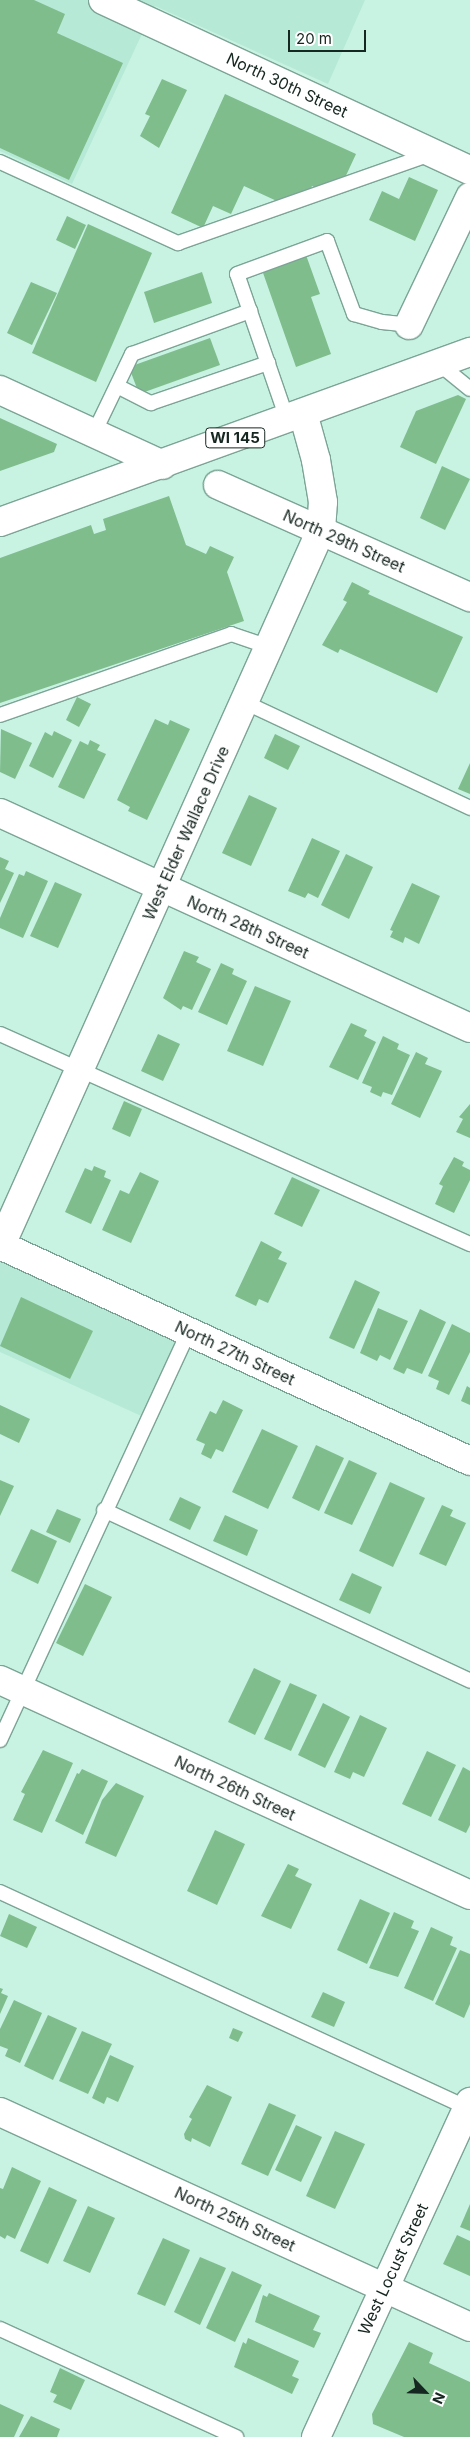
<!DOCTYPE html>
<style>
body{margin:0}
#map{position:relative;width:470px;height:2437px;overflow:hidden;background:#c8f3e3;font-family:Inter,sans-serif}
div>[style]{position:absolute}
.built>*{inset:0;background:#b6e9d6}
.building>*{inset:0;background:#7fbd8d}
.roads{filter:drop-shadow(1px 0 #7ca496) drop-shadow(-1px 0 #7ca496) drop-shadow(0 1px #7ca496) drop-shadow(0 -1px #7ca496)}
.service>*{height:14px;margin:-7px;padding:0 7px;transform-origin:7px;border-radius:7px;background:#fff}
.minor>*{height:28px;margin:-14px;padding:0 14px;transform-origin:14px;border-radius:14px;background:#fff}
.tertiary>*{height:28px;margin:-14px;padding:0 14px;transform-origin:14px;border-radius:14px;background:#fff}
.secondary>*{height:28px;margin:-14px;padding:0 14px;transform-origin:14px;border-radius:14px;background:#fff}
.primary>*{height:28px;margin:-14px;padding:0 14px;transform-origin:14px;border-radius:14px;background:#fff}
span{translate:-50% -50%;white-space:nowrap;text-align:center;line-height:1.15;-webkit-text-stroke:5px #fff;paint-order:stroke}
.shield-label span{padding:1px 4px;background:#fff;border:1px solid;border-radius:4px;-webkit-text-stroke-width:0}
.shield-label{font-size:15px;color:#162621;font-weight:700}
.street-label{font-size:16px;color:#162621}
.north{position:absolute;left:400px;top:2367px;width:50px;height:50px;-webkit-text-stroke:4px #fff;paint-order:stroke;rotate:114deg;font-size:14px;font-weight:700;line-height:20px;text-align:center;color:#162621}
.north::after{content:'';display:block;margin:auto;width:18px;height:22px;background:#162621;clip-path:polygon(50% 0,100% 100%,50% 72%,0 100%)}
.scale{position:absolute;left:288px;top:30px;width:78px;height:22px;box-sizing:border-box;border:2px solid #162621;border-top:0;padding-left:6px;font-size:15px;line-height:18px;white-space:nowrap;color:#162621;-webkit-text-stroke:4px #fff;paint-order:stroke}
</style>
<div id="map">
<div class="built">
<div style="clip-path:polygon(0 0,365px 0,328px 84px,155px 6px,72px 184px,0 151px)"></div>
<div style="clip-path:polygon(0 1247px,189px 1331px,148px 1419px,0 1352px)"></div>
</div>
<div class="building">
<div style="clip-path:polygon(0 0,34px 0,65px 14px,57px 33px,123px 63px,69px 180px,0 148px)"></div>
<div style="clip-path:polygon(162px 79px,187px 90px,159px 148px,140px 136px,150px 116px,145px 114px)"></div>
<div style="clip-path:polygon(225px 94px,356px 154px,343px 182px,318px 189px,312px 186px,308px 195px,279px 202px,244px 186px,231px 214px,213px 206px,203px 228px,171px 213px)"></div>
<div style="clip-path:polygon(409px 177px,438px 190px,415px 241px,369px 220px,382px 191px,399px 199px)"></div>
<div style="clip-path:polygon(67px 216px,86px 225px,75px 249px,56px 240px)"></div>
<div style="clip-path:polygon(88px 224px,152px 253px,96px 382px,32px 353px)"></div>
<div style="clip-path:polygon(306px 255px,320px 294px,311px 297px,331px 354px,296px 367px,262px 270px)"></div>
<div style="clip-path:polygon(202px 272px,212px 303px,154px 323px,144px 292px)"></div>
<div style="clip-path:polygon(31px 282px,57px 293px,32px 345px,7px 333px)"></div>
<div style="clip-path:polygon(210px 338px,220px 365px,139px 394px,129px 367px)"></div>
<div style="clip-path:polygon(458px 395px,466px 399px,436px 464px,400px 447px,416px 411px)"></div>
<div style="clip-path:polygon(0 418px,57px 444px,54px 452px,0 471px)"></div>
<div style="clip-path:polygon(442px 466px,470px 479px,445px 530px,420px 518px)"></div>
<div style="clip-path:polygon(169px 496px,186px 545px,206px 554px,210px 546px,234px 557px,227px 572px,244px 621px,0 703px,0 558px,91px 525px,94px 534px,106px 530px,103px 519px)"></div>
<div style="clip-path:polygon(352px 582px,370px 591px,368px 594px,463px 637px,437px 693px,340px 649px,338px 653px,322px 645px,347px 602px,343px 600px)"></div>
<div style="clip-path:polygon(77px 697px,91px 704px,79px 727px,66px 720px)"></div>
<div style="clip-path:polygon(155px 719px,168px 725px,170px 720px,190px 729px,147px 820px,128px 811px,130px 807px,117px 800px)"></div>
<div style="clip-path:polygon(1px 729px,32px 743px,15px 779px,0 772px)"></div>
<div style="clip-path:polygon(54px 731px,72px 740px,53px 778px,29px 766px,45px 732px,52px 736px)"></div>
<div style="clip-path:polygon(275px 734px,300px 746px,288px 770px,264px 758px)"></div>
<div style="clip-path:polygon(90px 740px,100px 745px,97px 750px,106px 754px,84px 799px,58px 787px,80px 741px,88px 745px)"></div>
<div style="clip-path:polygon(470px 763px,470px 794px,458px 789px)"></div>
<div style="clip-path:polygon(249px 795px,277px 808px,251px 866px,222px 853px)"></div>
<div style="clip-path:polygon(312px 838px,340px 851px,318px 898px,308px 893px,305px 898px,288px 891px)"></div>
<div style="clip-path:polygon(346px 854px,373px 867px,349px 919px,321px 905px)"></div>
<div style="clip-path:polygon(0 857px,9px 861px,5px 869px,14px 873px,0 903px)"></div>
<div style="clip-path:polygon(26px 871px,48px 881px,23px 938px,0 928px,0 918px,19px 874px,24px 876px)"></div>
<div style="clip-path:polygon(55px 882px,82px 894px,58px 948px,30px 936px)"></div>
<div style="clip-path:polygon(412px 883px,440px 896px,419px 944px,405px 937px,403px 943px,390px 937px,393px 931px,390px 930px)"></div>
<div style="clip-path:polygon(184px 951px,199px 957px,196px 962px,211px 969px,192px 1010px,183px 1006px,181px 1010px,163px 998px)"></div>
<div style="clip-path:polygon(221px 963px,234px 969px,232px 974px,247px 981px,227px 1025px,198px 1012px)"></div>
<div style="clip-path:polygon(255px 986px,291px 1001px,263px 1066px,227px 1051px)"></div>
<div style="clip-path:polygon(351px 1023px,367px 1030px,364px 1036px,376px 1042px,358px 1080px,329px 1067px)"></div>
<div style="clip-path:polygon(158px 1034px,180px 1044px,163px 1081px,141px 1071px)"></div>
<div style="clip-path:polygon(383px 1036px,399px 1044px,397px 1049px,410px 1055px,392px 1095px,383px 1092px,381px 1097px,370px 1092px,372px 1087px,362px 1083px)"></div>
<div style="clip-path:polygon(416px 1052px,428px 1058px,425px 1064px,442px 1071px,420px 1118px,391px 1104px)"></div>
<div style="clip-path:polygon(124px 1101px,142px 1109px,130px 1137px,112px 1129px)"></div>
<div style="clip-path:polygon(470px 1104px,470px 1138px,456px 1132px,463px 1119px,459px 1117px)"></div>
<div style="clip-path:polygon(454px 1157px,464px 1162px,462px 1166px,470px 1170px,470px 1180px,454px 1213px,435px 1204px,443px 1186px,439px 1184px)"></div>
<div style="clip-path:polygon(94px 1166px,106px 1171px,104px 1177px,111px 1180px,91px 1224px,65px 1212px,85px 1168px,92px 1171px)"></div>
<div style="clip-path:polygon(140px 1172px,159px 1181px,131px 1243px,102px 1230px,120px 1190px,129px 1194px)"></div>
<div style="clip-path:polygon(292px 1177px,320px 1190px,302px 1227px,274px 1214px)"></div>
<div style="clip-path:polygon(261px 1241px,282px 1252px,278px 1259px,287px 1263px,268px 1303px,259px 1299px,256px 1306px,235px 1296px)"></div>
<div style="clip-path:polygon(355px 1280px,380px 1292px,354px 1349px,329px 1338px)"></div>
<div style="clip-path:polygon(21px 1297px,93px 1331px,70px 1379px,0 1346px)"></div>
<div style="clip-path:polygon(378px 1308px,408px 1321px,390px 1360px,380px 1355px,377px 1361px,360px 1353px)"></div>
<div style="clip-path:polygon(420px 1309px,446px 1322px,422px 1374px,407px 1368px,404px 1374px,393px 1369px)"></div>
<div style="clip-path:polygon(452px 1324px,470px 1333px,470px 1352px,449px 1395px,436px 1389px,439px 1381px,428px 1376px)"></div>
<div style="clip-path:polygon(467px 1386px,470px 1388px,470px 1405px,461px 1401px)"></div>
<div style="clip-path:polygon(223px 1400px,243px 1410px,223px 1452px,216px 1449px,211px 1459px,201px 1454px,205px 1444px,196px 1440px,210px 1411px,216px 1414px)"></div>
<div style="clip-path:polygon(0 1405px,30px 1419px,19px 1443px,0 1434px)"></div>
<div style="clip-path:polygon(262px 1429px,298px 1446px,268px 1509px,232px 1492px)"></div>
<div style="clip-path:polygon(316px 1445px,344px 1458px,319px 1511px,292px 1498px)"></div>
<div style="clip-path:polygon(349px 1460px,377px 1473px,352px 1525px,324px 1513px)"></div>
<div style="clip-path:polygon(0 1480px,14px 1486px,0 1516px)"></div>
<div style="clip-path:polygon(390px 1482px,425px 1498px,393px 1567px,359px 1551px)"></div>
<div style="clip-path:polygon(180px 1497px,201px 1507px,190px 1530px,169px 1520px)"></div>
<div style="clip-path:polygon(442px 1505px,453px 1510px,450px 1516px,466px 1523px,446px 1566px,419px 1554px)"></div>
<div style="clip-path:polygon(57px 1509px,81px 1519px,70px 1543px,46px 1532px)"></div>
<div style="clip-path:polygon(225px 1515px,258px 1530px,247px 1556px,213px 1541px)"></div>
<div style="clip-path:polygon(31px 1529px,57px 1541px,38px 1584px,11px 1571px)"></div>
<div style="clip-path:polygon(352px 1573px,382px 1587px,370px 1614px,339px 1600px)"></div>
<div style="clip-path:polygon(85px 1584px,112px 1597px,83px 1656px,56px 1643px)"></div>
<div style="clip-path:polygon(254px 1668px,281px 1681px,255px 1735px,228px 1722px)"></div>
<div style="clip-path:polygon(290px 1683px,317px 1695px,291px 1751px,264px 1739px)"></div>
<div style="clip-path:polygon(323px 1703px,350px 1717px,325px 1768px,298px 1755px)"></div>
<div style="clip-path:polygon(360px 1715px,387px 1728px,364px 1777px,353px 1772px,350px 1779px,334px 1772px)"></div>
<div style="clip-path:polygon(43px 1750px,73px 1763px,42px 1833px,13px 1820px,25px 1794px,21px 1792px)"></div>
<div style="clip-path:polygon(427px 1751px,456px 1765px,431px 1817px,402px 1804px)"></div>
<div style="clip-path:polygon(463px 1767px,470px 1771px,470px 1825px,466px 1833px,438px 1820px)"></div>
<div style="clip-path:polygon(82px 1769px,108px 1781px,83px 1835px,55px 1821px,77px 1773px,79px 1774px)"></div>
<div style="clip-path:polygon(116px 1783px,144px 1796px,116px 1857px,85px 1843px,102px 1800px)"></div>
<div style="clip-path:polygon(215px 1830px,245px 1844px,217px 1905px,187px 1891px)"></div>
<div style="clip-path:polygon(288px 1864px,299px 1869px,295px 1876px,312px 1884px,291px 1929px,261px 1916px)"></div>
<div style="clip-path:polygon(360px 1899px,390px 1913px,367px 1964px,337px 1950px)"></div>
<div style="clip-path:polygon(394px 1912px,414px 1921px,411px 1928px,419px 1931px,398px 1977px,369px 1968px)"></div>
<div style="clip-path:polygon(9px 1914px,37px 1927px,27px 1948px,0 1936px)"></div>
<div style="clip-path:polygon(431px 1927px,453px 1937px,450px 1945px,457px 1948px,433px 2001px,404px 1988px)"></div>
<div style="clip-path:polygon(460px 1950px,470px 1954px,470px 2004px,464px 2018px,435px 2004px)"></div>
<div style="clip-path:polygon(0 1988px,3px 1989px,1px 1993px,8px 1996px,0 2014px)"></div>
<div style="clip-path:polygon(323px 1992px,345px 2002px,334px 2027px,311px 2017px)"></div>
<div style="clip-path:polygon(14px 2000px,42px 2013px,20px 2063px,5px 2056px,8px 2049px,0 2046px,0 2029px)"></div>
<div style="clip-path:polygon(48px 2015px,77px 2028px,53px 2080px,24px 2066px)"></div>
<div style="clip-path:polygon(233px 2028px,243px 2032px,238px 2042px,229px 2038px)"></div>
<div style="clip-path:polygon(82px 2031px,112px 2044px,88px 2094px,59px 2081px)"></div>
<div style="clip-path:polygon(110px 2055px,134px 2066px,118px 2102px,107px 2097px,104px 2104px,92px 2098px)"></div>
<div style="clip-path:polygon(207px 2085px,232px 2097px,210px 2147px,192px 2138px,191px 2142px,185px 2139px,184px 2134px,192px 2119px,189px 2117px)"></div>
<div style="clip-path:polygon(269px 2103px,296px 2115px,268px 2176px,241px 2164px)"></div>
<div style="clip-path:polygon(296px 2125px,322px 2137px,301px 2182px,275px 2170px)"></div>
<div style="clip-path:polygon(335px 2131px,365px 2144px,335px 2209px,306px 2196px)"></div>
<div style="clip-path:polygon(12px 2167px,41px 2181px,15px 2239px,7px 2235px,5px 2239px,0 2236px,0 2188px,3px 2189px)"></div>
<div style="clip-path:polygon(49px 2187px,77px 2200px,48px 2264px,20px 2251px)"></div>
<div style="clip-path:polygon(470px 2204px,470px 2231px,460px 2227px)"></div>
<div style="clip-path:polygon(88px 2206px,115px 2218px,90px 2273px,63px 2261px)"></div>
<div style="clip-path:polygon(457px 2235px,470px 2241px,470px 2276px,443px 2264px)"></div>
<div style="clip-path:polygon(163px 2238px,190px 2250px,165px 2306px,137px 2294px)"></div>
<div style="clip-path:polygon(200px 2257px,226px 2268px,200px 2325px,174px 2312px)"></div>
<div style="clip-path:polygon(232px 2271px,262px 2285px,235px 2342px,206px 2328px)"></div>
<div style="clip-path:polygon(269px 2293px,320px 2316px,313px 2330px,321px 2333px,314px 2348px,255px 2322px,263px 2295px,267px 2297px)"></div>
<div style="clip-path:polygon(248px 2338px,299px 2361px,292px 2376px,299px 2379px,292px 2394px,234px 2367px,243px 2342px,246px 2344px)"></div>
<div style="clip-path:polygon(409px 2342px,433px 2353px,429px 2363px,470px 2382px,470px 2437px,404px 2437px,373px 2424px,372px 2414px)"></div>
<div style="clip-path:polygon(60px 2368px,85px 2380px,71px 2410px,53px 2402px,57px 2395px,50px 2392px)"></div>
<div style="clip-path:polygon(0 2404px,24px 2415px,14px 2437px,0 2437px)"></div>
<div style="clip-path:polygon(31px 2416px,60px 2429px,57px 2437px,19px 2437px)"></div>
</div>
<div class="roads">
<div class="service">
<div style="left:0;top:162px;width:196px;rotate:24.5deg"></div>
<div style="left:178px;top:243px;width:268px;rotate:-19.4deg"></div>
<div style="left:438px;top:363px;width:41px;rotate:39.1deg"></div>
<div style="left:117px;top:386px;width:38px;rotate:27deg"></div>
<div style="left:151px;top:403px;width:124px;rotate:-18.9deg"></div>
<div style="left:287px;top:419px;width:153px;rotate:-109deg"></div>
<div style="left:237px;top:274px;width:96px;rotate:-20.1deg"></div>
<div style="left:327px;top:241px;width:78px;rotate:69.7deg"></div>
<div style="left:354px;top:314px;width:29px;rotate:16deg"></div>
<div style="left:382px;top:322px;width:27px;rotate:6deg"></div>
<div style="left:94px;top:433px;width:88px;rotate:-64.3deg"></div>
<div style="left:132px;top:354px;width:126px;rotate:-20deg"></div>
<div style="left:244px;top:702px;width:250px;rotate:25.1deg"></div>
<div style="left:0;top:715px;width:245px;rotate:-19.3deg"></div>
<div style="left:231px;top:634px;width:40px;rotate:18.9deg"></div>
<div style="left:0;top:1034px;width:515px;rotate:24.08deg"></div>
<div style="left:104px;top:1510px;width:404px;rotate:25deg"></div>
<div style="left:0;top:1740px;width:451px;rotate:-65.2deg"></div>
<div style="left:0;top:1892px;width:518px;rotate:24.78deg"></div>
<div style="left:0;top:2329px;width:260px;rotate:24.6deg"></div>
</div>
<div class="minor">
<div style="left:103px;top:0;width:404px;rotate:24.9deg"></div>
<div style="left:409px;top:325px;width:142px;rotate:-64.5deg"></div>
<div style="left:0;top:390px;width:179px;rotate:24.7deg"></div>
<div style="left:218px;top:485px;width:276px;rotate:24deg"></div>
<div style="left:0;top:813px;width:517px;rotate:24.58deg"></div>
<div style="left:0;top:1247px;width:786px;rotate:-65.88deg"></div>
<div style="left:321px;top:530px;width:28px;rotate:-86deg"></div>
<div style="left:323px;top:502px;width:43px;rotate:-99.5deg"></div>
<div style="left:316px;top:460px;width:49px;rotate:-105.5deg"></div>
<div style="left:0;top:1680px;width:517px;rotate:24.58deg"></div>
<div style="left:0;top:2112px;width:517px;rotate:24.58deg"></div>
</div>
<div class="tertiary">
<div style="left:316px;top:2437px;width:369px;rotate:-65.3deg"></div>
</div>
<div class="secondary">
<div style="left:0;top:1245px;width:517px;rotate:24.68deg"></div>
</div>
<div class="primary">
<div style="left:0;top:522px;width:500px;rotate:-19.9deg"></div>
</div>
</div>
<div class="shield-label">
<span style="left:235px;top:438px">WI 145</span>
</div>
<div class="street-label">
<span style="left:287px;top:85px;rotate:25deg">North 30th Street</span>
<span style="left:344px;top:541px;rotate:24deg">North 29th Street</span>
<span style="left:186px;top:833px;rotate:-66deg">West Elder Wallace Drive</span>
<span style="left:248px;top:927px;rotate:24deg">North 28th Street</span>
<span style="left:235px;top:1353px;rotate:25deg">North 27th Street</span>
<span style="left:235px;top:1788px;rotate:25deg">North 26th Street</span>
<span style="left:235px;top:2219px;rotate:25deg">North 25th Street</span>
<span style="left:393px;top:2269px;rotate:-65deg">West Locust Street</span>
</div>
<div class="north">N</div>
<div class="scale">20 m</div>
</div>
